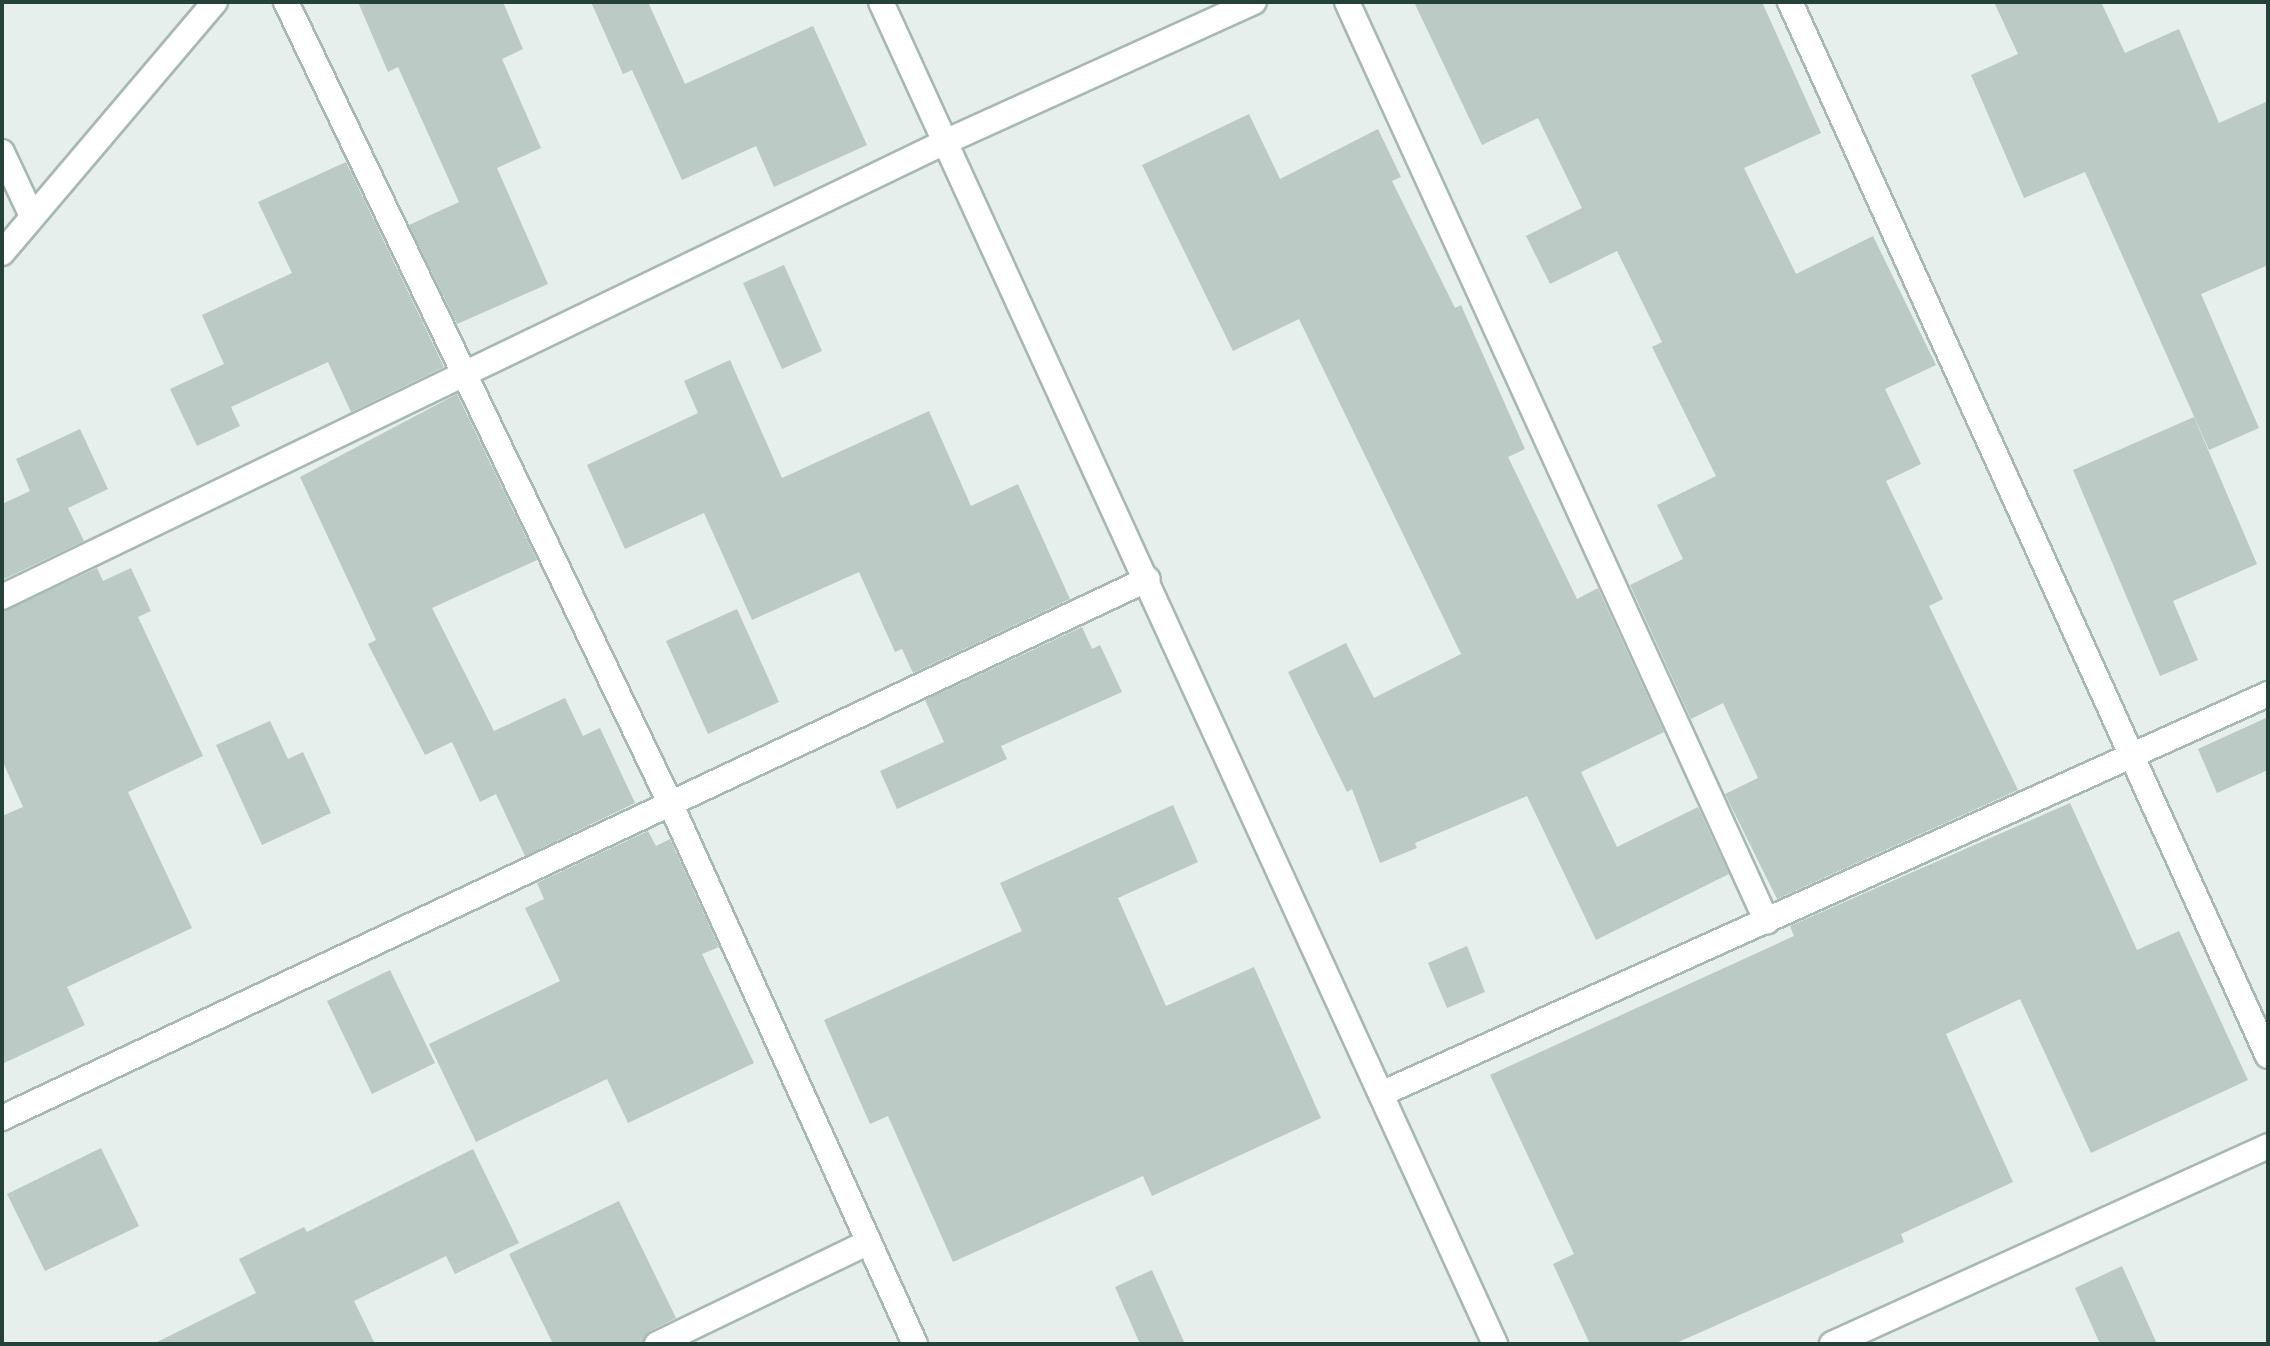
<!DOCTYPE html>
<style>
body{margin:0}
#map{position:relative;width:2270px;height:1346px;overflow:hidden;background:#e6efeb;font-family:"Source Sans 3",sans-serif}
div>[style]{position:absolute}
.building>*{inset:0;background:#bbcac4}
.roads{filter:drop-shadow(2px 0 #a8b8b2) drop-shadow(-2px 0 #a8b8b2) drop-shadow(0 2px #a8b8b2) drop-shadow(0 -2px #a8b8b2)}
.street>*{height:24px;margin:-12px;padding:0 12px;transform-origin:12px;border-radius:12px;background:#fff}
.secondary>*{height:24px;margin:-12px;padding:0 12px;transform-origin:12px;border-radius:12px;background:#fff}
span{translate:-50% -50%;white-space:nowrap;text-align:center;line-height:1.15;-webkit-text-stroke:6px #f7fbf9;paint-order:stroke}
.frame{position:absolute;inset:0;border:4px solid #24423a;pointer-events:none}
</style>
<div id="map">
<div class="building">
<div style="clip-path:polygon(358px 2px,503px 2px,523px 49px,502px 59px,541px 148px,497px 168px,548px 284px,457px 324px,409px 225px,459px 202px,398px 67px,388px 72px)"></div>
<div style="clip-path:polygon(591px 2px,648px 2px,685px 84px,813px 26px,867px 145px,774px 187px,756px 146px,682px 180px,632px 70px,623px 74px)"></div>
<div style="clip-path:polygon(1414px 2px,1762px 2px,1821px 133px,1744px 168px,1796px 274px,1873px 236px,1936px 365px,1885px 389px,1921px 464px,1886px 481px,1943px 599px,1929px 606px,2018px 790px,1777px 899px,1725px 794px,1758px 778px,1723px 703px,1691px 719px,1630px 585px,1683px 559px,1657px 505px,1716px 476px,1652px 347px,1662px 342px,1617px 251px,1550px 284px,1526px 236px,1582px 208px,1538px 118px,1482px 145px)"></div>
<div style="clip-path:polygon(1994px 2px,2101px 2px,2125px 53px,2179px 29px,2219px 123px,2268px 101px,2268px 265px,2201px 294px,2259px 428px,2209px 450px,2085px 172px,2024px 198px,1971px 75px,2018px 54px)"></div>
<div style="clip-path:polygon(1249px 114px,1280px 179px,1378px 129px,1401px 177px,1392px 181px,1455px 308px,1461px 305px,1525px 449px,1508px 457px,1577px 599px,1598px 588px,1664px 732px,1581px 772px,1617px 847px,1698px 807px,1729px 874px,1596px 940px,1527px 796px,1415px 843px,1417px 848px,1380px 863px,1352px 789px,1347px 792px,1288px 672px,1346px 643px,1374px 698px,1461px 654px,1299px 319px,1233px 351px,1142px 165px)"></div>
<div style="clip-path:polygon(346px 162px,444px 367px,351px 412px,328px 362px,231px 407px,240px 426px,197px 446px,170px 389px,224px 364px,202px 315px,292px 273px,258px 202px)"></div>
<div style="clip-path:polygon(784px 265px,822px 351px,782px 369px,743px 283px)"></div>
<div style="clip-path:polygon(730px 360px,782px 478px,929px 411px,971px 506px,1018px 484px,1070px 599px,913px 673px,902px 649px,895px 652px,859px 572px,752px 620px,704px 513px,625px 549px,587px 465px,698px 413px,684px 381px)"></div>
<div style="clip-path:polygon(457px 394px,537px 560px,432px 608px,494px 731px,565px 698px,583px 736px,600px 728px,635px 803px,525px 856px,496px 794px,480px 802px,452px 742px,425px 755px,368px 644px,376px 640px,300px 477px)"></div>
<div style="clip-path:polygon(2194px 417px,2257px 564px,2173px 601px,2198px 660px,2160px 676px,2073px 470px)"></div>
<div style="clip-path:polygon(80px 429px,108px 489px,68px 508px,84px 541px,2px 580px,2px 504px,30px 491px,16px 459px)"></div>
<div style="clip-path:polygon(97px 568px,103px 581px,131px 568px,151px 611px,138px 617px,203px 756px,128px 792px,192px 928px,67px 987px,85px 1025px,2px 1064px,2px 816px,23px 807px,2px 760px,2px 612px)"></div>
<div style="clip-path:polygon(737px 609px,779px 702px,708px 734px,666px 641px)"></div>
<div style="clip-path:polygon(1082px 627px,1092px 649px,1100px 645px,1122px 692px,1001px 746px,1007px 759px,897px 809px,880px 771px,944px 742px,925px 700px)"></div>
<div style="clip-path:polygon(2268px 717px,2268px 770px,2217px 793px,2198px 749px)"></div>
<div style="clip-path:polygon(270px 721px,288px 759px,303px 752px,331px 813px,262px 845px,216px 745px)"></div>
<div style="clip-path:polygon(2070px 803px,2137px 950px,2179px 931px,2248px 1080px,2091px 1153px,2020px 999px,1946px 1034px,2013px 1182px,1901px 1234px,1904px 1242px,1674px 1344px,1590px 1344px,1553px 1264px,1574px 1254px,1490px 1075px,1794px 936px,1790px 926px)"></div>
<div style="clip-path:polygon(1173px 805px,1198px 862px,1118px 898px,1166px 1006px,1254px 967px,1321px 1118px,1152px 1196px,1143px 1176px,953px 1262px,888px 1116px,870px 1124px,824px 1020px,1022px 931px,1000px 883px)"></div>
<div style="clip-path:polygon(648px 831px,656px 846px,670px 839px,719px 947px,702px 954px,754px 1063px,628px 1123px,607px 1079px,476px 1142px,429px 1044px,560px 981px,525px 908px,544px 899px,537px 883px)"></div>
<div style="clip-path:polygon(1467px 946px,1485px 992px,1447px 1008px,1428px 963px)"></div>
<div style="clip-path:polygon(390px 970px,435px 1063px,372px 1094px,327px 1001px)"></div>
<div style="clip-path:polygon(101px 1148px,139px 1226px,45px 1271px,7px 1194px)"></div>
<div style="clip-path:polygon(473px 1149px,519px 1243px,455px 1274px,446px 1256px,354px 1301px,375px 1344px,153px 1344px,256px 1293px,239px 1259px,304px 1227px,307px 1232px)"></div>
<div style="clip-path:polygon(619px 1201px,676px 1318px,650px 1331px,642px 1344px,553px 1344px,509px 1254px)"></div>
<div style="clip-path:polygon(2122px 1266px,2157px 1344px,2100px 1344px,2075px 1288px)"></div>
<div style="clip-path:polygon(1152px 1270px,1185px 1344px,1140px 1344px,1115px 1287px)"></div>
</div>
<div class="roads">
<div class="street">
<div style="left:286px;top:2px;width:893px;rotate:64.38deg"></div>
<div style="left:672px;top:807px;width:589px;rotate:65.65deg"></div>
<div style="left:881px;top:2px;width:1476px;rotate:65.41deg"></div>
<div style="left:1347px;top:2px;width:1011px;rotate:65.46deg"></div>
<div style="left:1790px;top:2px;width:1157px;rotate:65.61deg"></div>
<div style="left:2px;top:152px;width:71px;rotate:64.9deg"></div>
<div style="left:2px;top:597px;width:1047px;rotate:-25.76deg"></div>
<div style="left:945px;top:142px;width:339px;rotate:-24.4deg"></div>
<div style="left:1381px;top:1094px;width:973px;rotate:-24.27deg"></div>
<div style="left:2px;top:1118px;width:1266px;rotate:-25.19deg"></div>
<div style="left:657px;top:1344px;width:235px;rotate:-25.7deg"></div>
<div style="left:1832px;top:1344px;width:479px;rotate:-24.4deg"></div>
</div>
<div class="secondary">
<div style="left:2px;top:253px;width:329px;rotate:-49.7deg"></div>
</div>
</div>
<div class="frame"></div>
</div>
